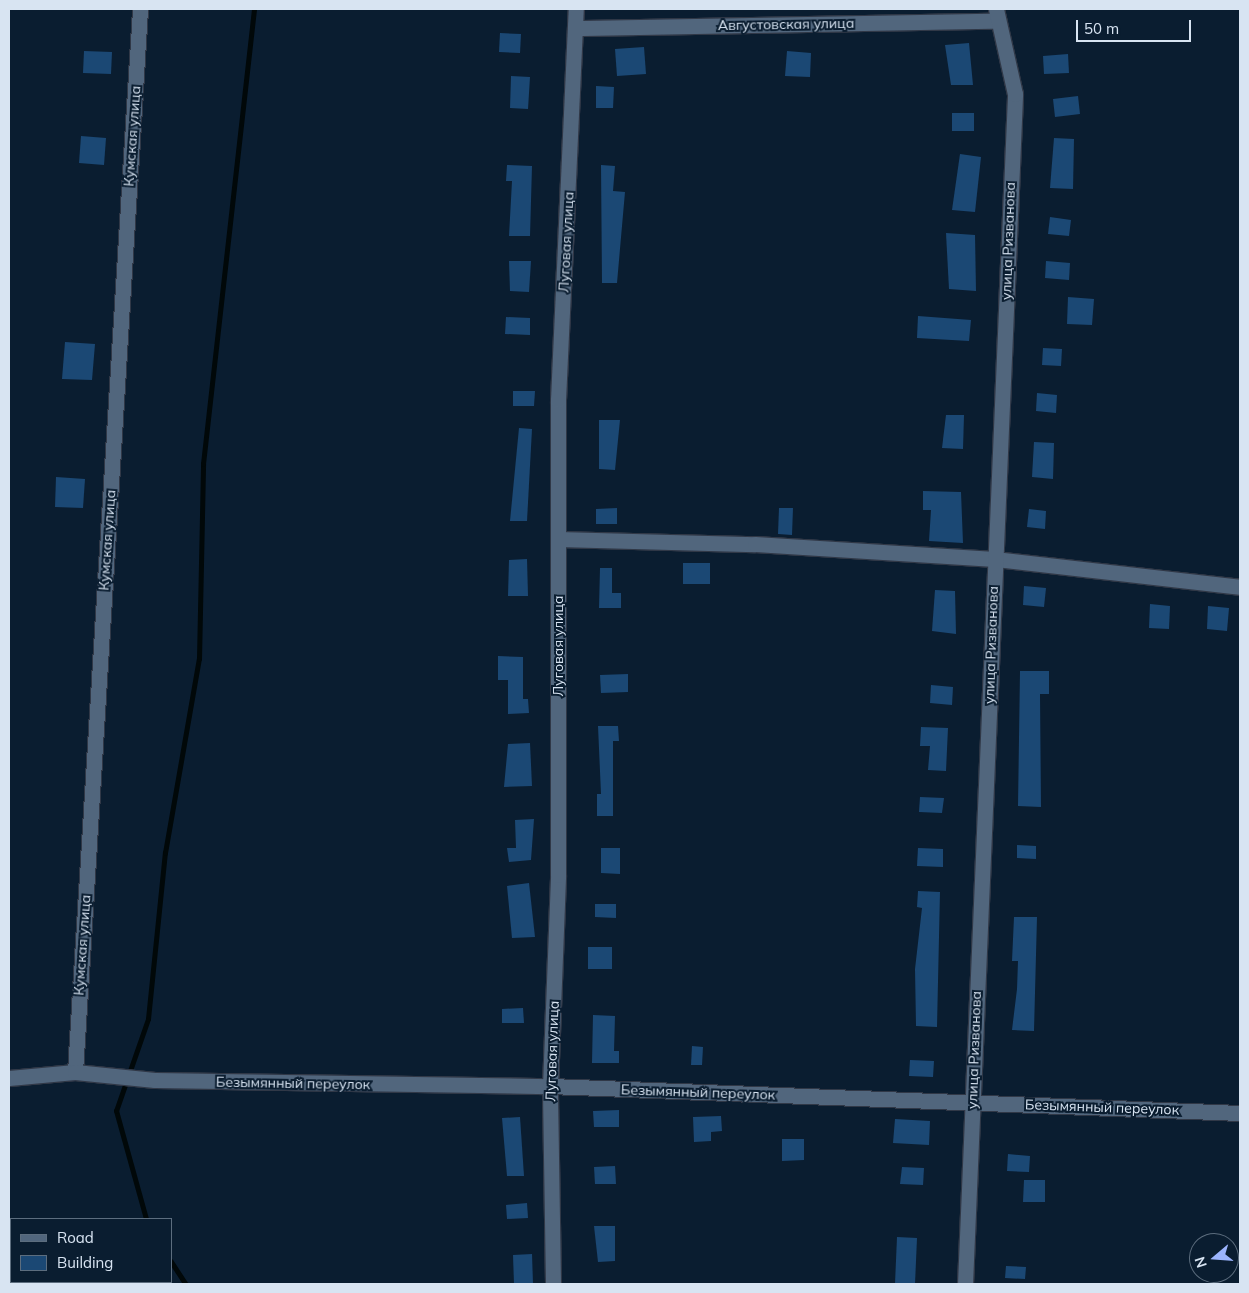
<!DOCTYPE html>
<meta charset="utf-8">
<style>
body{margin:0}
#map{position:relative;width:1249px;height:1293px;overflow:hidden;background:#0a1d30;font-family:Mulish,sans-serif}
div>[style]{position:absolute}
.stream>*{height:4.5px;margin:-2.25px;padding:0 2.25px;transform-origin:2.25px;border-radius:2.25px;background:#010809}
.building>*{inset:0;background:#1b4874}
.roads{filter:drop-shadow(1px 0 #303847) drop-shadow(-1px 0 #303847) drop-shadow(0 1px #303847) drop-shadow(0 -1px #303847)}
.minor>*{height:15px;margin:-7.5px;padding:0 7.5px;transform-origin:7.5px;border-radius:7.5px;background:#51667d}
span{translate:-50% -50%;white-space:nowrap;text-align:center;line-height:1.15;-webkit-text-stroke:4px #0a1d30;paint-order:stroke}
.street-label{font-size:14px;color:#d8e4f2}
.frame{position:absolute;inset:0;border:10px solid #d8e4f2;pointer-events:none}
.legend{position:absolute;left:10px;top:1218px;width:162px;height:65px;box-sizing:border-box;background:#0a1d30;border:1px solid #5c6d7e;margin:0;padding:6px 9px;list-style:none;font-size:15px;color:#d8e4f2}
.legend li{display:flex;align-items:center;gap:10px;height:25px}
.legend b{width:25px;border:1px solid #5c6d7e}
.north{position:absolute;left:1189px;top:1233px;width:50px;height:50px;box-sizing:border-box;background:#0a1d30;border:1px solid #5c6d7e;border-radius:50%;rotate:252deg;font-size:14px;font-weight:700;line-height:20px;text-align:center;color:#d8e4f2}
.north::after{content:'';display:block;margin:auto;width:18px;height:22px;background:#9bb4fd;clip-path:polygon(50% 0,100% 100%,50% 72%,0 100%)}
.scale{position:absolute;left:1076px;top:20px;width:115px;height:22px;box-sizing:border-box;border:2px solid #d8e4f2;border-top:0;padding-left:6px;font-size:15px;line-height:18px;white-space:nowrap;color:#d8e4f2;-webkit-text-stroke:4px #0a1d30;paint-order:stroke}
</style>
<div id="map">
<div class="stream">
<div style="left:146px;top:1219px;width:112px;rotate:-105.5deg"></div>
<div style="left:116px;top:1111px;width:97px;rotate:-70.8deg"></div>
<div style="left:148px;top:1019px;width:167px;rotate:-84.2deg"></div>
<div style="left:165px;top:853px;width:197px;rotate:-80.1deg"></div>
<div style="left:199px;top:659px;width:195px;rotate:-88.8deg"></div>
<div style="left:203px;top:464px;width:458px;rotate:-83.6deg"></div>
<div style="left:171px;top:1261px;width:27px;rotate:57deg"></div>
</div>
<div class="building">
<div style="clip-path:polygon(500px 33px,521px 34px,520px 53px,499px 52px)"></div>
<div style="clip-path:polygon(969px 43px,973px 85px,951px 85px,945px 45px)"></div>
<div style="clip-path:polygon(644px 47px,646px 74px,617px 76px,615px 49px)"></div>
<div style="clip-path:polygon(84px 51px,112px 52px,111px 74px,83px 73px)"></div>
<div style="clip-path:polygon(787px 51px,811px 53px,810px 77px,785px 76px)"></div>
<div style="clip-path:polygon(1068px 54px,1069px 73px,1044px 74px,1043px 56px)"></div>
<div style="clip-path:polygon(511px 76px,530px 77px,528px 109px,510px 108px)"></div>
<div style="clip-path:polygon(596px 86px,614px 87px,613px 108px,596px 108px)"></div>
<div style="clip-path:polygon(1078px 96px,1080px 114px,1055px 117px,1053px 99px)"></div>
<div style="clip-path:polygon(952px 113px,974px 113px,974px 131px,952px 131px)"></div>
<div style="clip-path:polygon(81px 136px,106px 138px,104px 165px,79px 163px)"></div>
<div style="clip-path:polygon(1054px 138px,1074px 139px,1073px 189px,1050px 188px)"></div>
<div style="clip-path:polygon(960px 154px,981px 157px,975px 212px,952px 210px)"></div>
<div style="clip-path:polygon(507px 165px,532px 166px,530px 236px,509px 236px,512px 181px,506px 181px)"></div>
<div style="clip-path:polygon(601px 165px,615px 166px,613px 191px,625px 192px,617px 283px,602px 283px)"></div>
<div style="clip-path:polygon(1050px 217px,1071px 220px,1069px 236px,1048px 234px)"></div>
<div style="clip-path:polygon(946px 233px,975px 235px,976px 291px,949px 289px)"></div>
<div style="clip-path:polygon(509px 261px,531px 261px,529px 292px,510px 291px)"></div>
<div style="clip-path:polygon(1046px 261px,1070px 263px,1069px 280px,1045px 278px)"></div>
<div style="clip-path:polygon(1068px 297px,1094px 299px,1092px 325px,1067px 324px)"></div>
<div style="clip-path:polygon(918px 316px,971px 320px,969px 341px,917px 338px)"></div>
<div style="clip-path:polygon(506px 317px,530px 318px,530px 335px,505px 334px)"></div>
<div style="clip-path:polygon(65px 342px,95px 344px,92px 380px,62px 379px)"></div>
<div style="clip-path:polygon(1043px 348px,1062px 349px,1061px 366px,1042px 365px)"></div>
<div style="clip-path:polygon(513px 391px,535px 391px,534px 406px,513px 406px)"></div>
<div style="clip-path:polygon(1037px 393px,1057px 395px,1056px 413px,1036px 411px)"></div>
<div style="clip-path:polygon(946px 415px,964px 415px,963px 449px,942px 448px)"></div>
<div style="clip-path:polygon(599px 420px,620px 420px,615px 470px,599px 469px)"></div>
<div style="clip-path:polygon(519px 428px,532px 429px,527px 521px,510px 521px)"></div>
<div style="clip-path:polygon(1034px 442px,1054px 443px,1053px 479px,1032px 477px)"></div>
<div style="clip-path:polygon(56px 477px,85px 479px,83px 508px,55px 507px)"></div>
<div style="clip-path:polygon(923px 491px,961px 492px,963px 543px,929px 541px,931px 510px,923px 510px)"></div>
<div style="clip-path:polygon(617px 508px,617px 524px,596px 524px,596px 509px)"></div>
<div style="clip-path:polygon(779px 508px,793px 508px,792px 535px,778px 534px)"></div>
<div style="clip-path:polygon(1029px 509px,1046px 511px,1045px 529px,1027px 527px)"></div>
<div style="clip-path:polygon(527px 559px,528px 596px,508px 596px,509px 560px)"></div>
<div style="clip-path:polygon(683px 563px,710px 563px,710px 584px,683px 584px)"></div>
<div style="clip-path:polygon(600px 568px,612px 568px,612px 593px,621px 593px,621px 608px,599px 608px)"></div>
<div style="clip-path:polygon(1024px 586px,1046px 588px,1044px 607px,1023px 605px)"></div>
<div style="clip-path:polygon(935px 590px,955px 591px,956px 634px,932px 631px)"></div>
<div style="clip-path:polygon(1150px 604px,1170px 606px,1169px 629px,1149px 628px)"></div>
<div style="clip-path:polygon(1208px 606px,1229px 608px,1227px 631px,1207px 629px)"></div>
<div style="clip-path:polygon(498px 656px,523px 657px,523px 699px,528px 699px,529px 713px,508px 714px,508px 680px,498px 680px)"></div>
<div style="clip-path:polygon(1020px 671px,1049px 671px,1049px 694px,1040px 694px,1041px 807px,1018px 806px)"></div>
<div style="clip-path:polygon(628px 674px,628px 692px,601px 693px,600px 675px)"></div>
<div style="clip-path:polygon(931px 685px,953px 687px,952px 705px,930px 703px)"></div>
<div style="clip-path:polygon(598px 726px,618px 726px,619px 741px,613px 741px,613px 816px,597px 816px,597px 794px,601px 794px)"></div>
<div style="clip-path:polygon(921px 727px,948px 728px,946px 771px,928px 770px,930px 746px,920px 746px)"></div>
<div style="clip-path:polygon(530px 743px,532px 786px,504px 787px,508px 744px)"></div>
<div style="clip-path:polygon(920px 797px,944px 798px,942px 813px,919px 812px)"></div>
<div style="clip-path:polygon(534px 819px,531px 860px,509px 862px,507px 848px,516px 848px,515px 820px)"></div>
<div style="clip-path:polygon(1017px 845px,1036px 846px,1036px 859px,1017px 858px)"></div>
<div style="clip-path:polygon(601px 848px,620px 848px,620px 874px,601px 873px)"></div>
<div style="clip-path:polygon(918px 848px,943px 849px,943px 867px,917px 866px)"></div>
<div style="clip-path:polygon(529px 883px,535px 937px,512px 938px,507px 886px)"></div>
<div style="clip-path:polygon(918px 891px,940px 892px,937px 1027px,916px 1026px,915px 969px,922px 908px,917px 907px)"></div>
<div style="clip-path:polygon(595px 904px,616px 904px,616px 918px,595px 917px)"></div>
<div style="clip-path:polygon(1014px 917px,1037px 917px,1034px 1031px,1012px 1030px,1017px 989px,1018px 961px,1012px 961px)"></div>
<div style="clip-path:polygon(588px 947px,612px 947px,612px 969px,588px 969px)"></div>
<div style="clip-path:polygon(523px 1008px,524px 1023px,502px 1023px,502px 1009px)"></div>
<div style="clip-path:polygon(593px 1015px,615px 1016px,614px 1051px,619px 1051px,619px 1063px,592px 1063px)"></div>
<div style="clip-path:polygon(692px 1046px,703px 1047px,702px 1065px,691px 1065px)"></div>
<div style="clip-path:polygon(910px 1060px,934px 1061px,933px 1077px,909px 1076px)"></div>
<div style="clip-path:polygon(619px 1110px,619px 1127px,594px 1127px,593px 1111px)"></div>
<div style="clip-path:polygon(721px 1116px,722px 1131px,711px 1132px,711px 1141px,694px 1142px,693px 1117px)"></div>
<div style="clip-path:polygon(520px 1117px,524px 1176px,507px 1176px,502px 1118px)"></div>
<div style="clip-path:polygon(895px 1119px,930px 1121px,929px 1145px,893px 1143px)"></div>
<div style="clip-path:polygon(782px 1139px,804px 1139px,804px 1160px,782px 1161px)"></div>
<div style="clip-path:polygon(1008px 1154px,1030px 1156px,1029px 1172px,1007px 1171px)"></div>
<div style="clip-path:polygon(615px 1166px,616px 1184px,595px 1184px,594px 1167px)"></div>
<div style="clip-path:polygon(902px 1167px,924px 1168px,923px 1185px,900px 1184px)"></div>
<div style="clip-path:polygon(1024px 1180px,1045px 1180px,1045px 1202px,1023px 1202px)"></div>
<div style="clip-path:polygon(527px 1203px,528px 1218px,507px 1219px,506px 1205px)"></div>
<div style="clip-path:polygon(594px 1226px,615px 1226px,615px 1261px,598px 1262px)"></div>
<div style="clip-path:polygon(897px 1237px,917px 1238px,915px 1284px,895px 1284px)"></div>
<div style="clip-path:polygon(532px 1254px,533px 1284px,514px 1284px,513px 1255px)"></div>
<div style="clip-path:polygon(1006px 1266px,1026px 1267px,1025px 1279px,1005px 1278px)"></div>
</div>
<div class="roads">
<div class="minor">
<div style="left:576px;top:28px;width:421px;rotate:-1deg"></div>
<div style="left:558px;top:539px;width:197px;rotate:1.5deg"></div>
<div style="left:755px;top:544px;width:240px;rotate:3.6deg"></div>
<div style="left:995px;top:559px;width:247px;rotate:6.5deg"></div>
<div style="left:75px;top:1072px;width:1065px;rotate:-86.5deg"></div>
<div style="left:9px;top:1078px;width:66px;rotate:-5.2deg"></div>
<div style="left:75px;top:1072px;width:80px;rotate:5.7deg"></div>
<div style="left:155px;top:1080px;width:395px;rotate:0.9deg"></div>
<div style="left:550px;top:1086px;width:691px;rotate:2.24deg"></div>
<div style="left:553px;top:1284px;width:198px;rotate:-90.9deg"></div>
<div style="left:550px;top:1086px;width:211px;rotate:-87.8deg"></div>
<div style="left:558px;top:875px;width:475px;rotate:-90deg"></div>
<div style="left:558px;top:400px;width:391px;rotate:-87.4deg"></div>
<div style="left:965px;top:1284px;width:1191px;rotate:-87.59deg"></div>
<div style="left:1015px;top:94px;width:87px;rotate:-102.6deg"></div>
</div>
</div>
<div class="street-label">
<span style="left:786px;top:24px;rotate:-1deg">Августовская улица</span>
<span style="left:132px;top:136px;rotate:-86deg">Кумская улица</span>
<span style="left:1008px;top:241px;rotate:-88deg">улица Ризванова</span>
<span style="left:566px;top:242px;rotate:-87deg">Луговая улица</span>
<span style="left:107px;top:540px;rotate:-86deg">Кумская улица</span>
<span style="left:991px;top:645px;rotate:-88deg">улица Ризванова</span>
<span style="left:558px;top:646px;rotate:-90deg">Луговая улица</span>
<span style="left:82px;top:945px;rotate:-86deg">Кумская улица</span>
<span style="left:974px;top:1050px;rotate:-88deg">улица Ризванова</span>
<span style="left:552px;top:1051px;rotate:-88deg">Луговая улица</span>
<span style="left:293px;top:1083px;rotate:1deg">Безымянный переулок</span>
<span style="left:698px;top:1092px;rotate:2deg">Безымянный переулок</span>
<span style="left:1102px;top:1107px;rotate:2deg">Безымянный переулок</span>
</div>
<div class="frame"></div>
<ul class="legend">
<li><b style="height:6px;background:#51667d"></b>Road</li>
<li><b style="height:14px;background:#1b4874"></b>Building</li>
</ul>
<div class="north">N</div>
<div class="scale">50 m</div>
</div>
